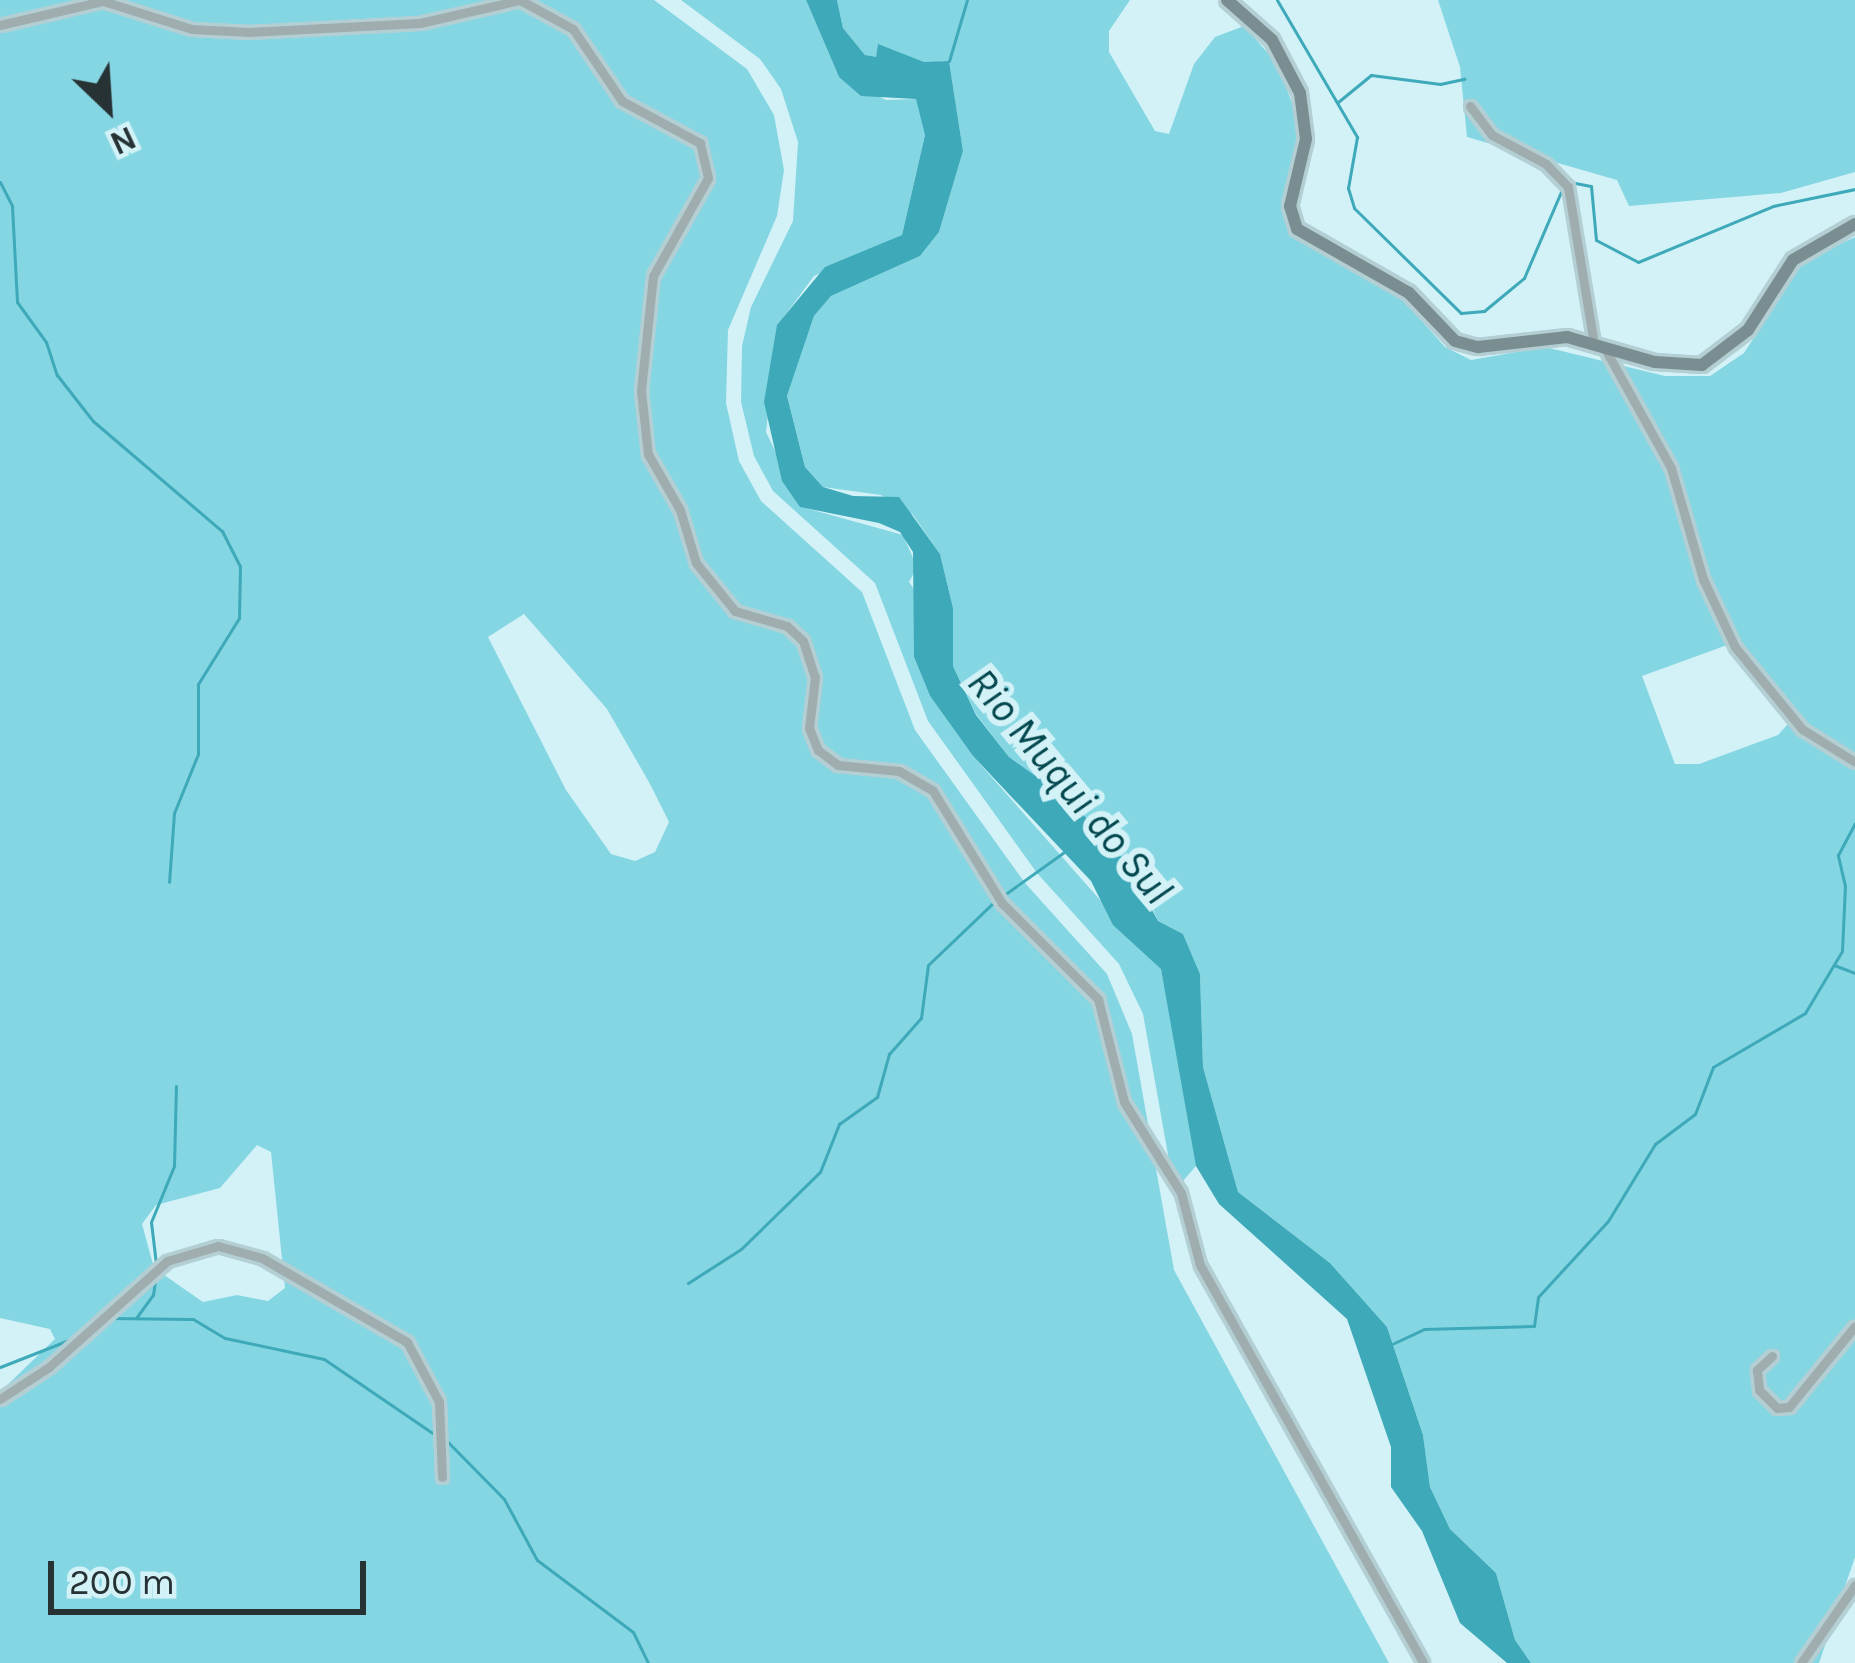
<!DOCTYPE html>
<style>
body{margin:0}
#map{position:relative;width:1855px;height:1663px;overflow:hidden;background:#d2f2f7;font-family:Karla,sans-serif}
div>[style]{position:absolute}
.green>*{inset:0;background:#85d6e3}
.water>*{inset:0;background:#3da9b9}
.stream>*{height:3px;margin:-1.5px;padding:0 1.5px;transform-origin:1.5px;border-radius:1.5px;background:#3da9b9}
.roads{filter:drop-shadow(3px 0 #b3cfd4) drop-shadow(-3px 0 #b3cfd4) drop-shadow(0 3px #b3cfd4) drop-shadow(0 -3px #b3cfd4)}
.minor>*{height:9px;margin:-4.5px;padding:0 4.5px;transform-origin:4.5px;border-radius:4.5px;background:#9fadaf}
.secondary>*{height:12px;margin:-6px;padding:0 6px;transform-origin:6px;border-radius:6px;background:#7a8e91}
span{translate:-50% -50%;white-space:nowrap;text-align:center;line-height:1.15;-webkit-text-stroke:12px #d2f2f7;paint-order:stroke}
.water-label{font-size:42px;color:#03474f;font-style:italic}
.north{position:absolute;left:48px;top:48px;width:120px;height:120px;-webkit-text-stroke:9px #d2f2f7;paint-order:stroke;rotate:155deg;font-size:33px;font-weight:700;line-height:48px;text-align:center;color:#263234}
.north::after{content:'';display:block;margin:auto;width:42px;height:54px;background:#263234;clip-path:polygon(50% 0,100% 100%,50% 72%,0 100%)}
.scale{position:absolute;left:48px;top:1561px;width:318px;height:54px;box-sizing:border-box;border:6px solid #263234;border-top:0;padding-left:15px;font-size:36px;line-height:42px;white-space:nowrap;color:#263234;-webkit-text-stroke:9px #d2f2f7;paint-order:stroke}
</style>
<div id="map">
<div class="green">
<div style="clip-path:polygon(evenodd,0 0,654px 0,747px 69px,774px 115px,784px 170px,777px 216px,728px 330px,726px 403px,739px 461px,761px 501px,862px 592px,915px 730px,1025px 883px,1107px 974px,1132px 1034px,1174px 1270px,1389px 1663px,0 1663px,0 1392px,55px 1339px,50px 1329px,0 1318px,0 0,524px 614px,607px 709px,650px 784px,669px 822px,655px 852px,635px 861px,611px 854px,566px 790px,488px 637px,524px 614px,0 0,257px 1145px,271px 1152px,285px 1288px,268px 1301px,237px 1295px,203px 1302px,154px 1268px,142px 1224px,156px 1205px,220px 1188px,257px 1145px)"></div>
<div style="clip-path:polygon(681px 0,806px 0,839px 77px,886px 100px,916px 99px,924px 108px,925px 135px,902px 235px,814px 276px,778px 325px,766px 432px,802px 507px,903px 535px,917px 567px,909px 582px,918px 595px,914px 657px,930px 696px,973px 756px,1161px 969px,1195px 1141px,1196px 1166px,1183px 1181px,1173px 1183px,1143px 1014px,1119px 964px,1037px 873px,928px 721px,875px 583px,773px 491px,754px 456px,741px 402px,742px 346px,751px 307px,793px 221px,798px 142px,781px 89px,760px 59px)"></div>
<div style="clip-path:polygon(evenodd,837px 0,1130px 0,1109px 31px,1109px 52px,1155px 131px,1169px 134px,1194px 64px,1215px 37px,1244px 26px,1276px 62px,1295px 110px,1297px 150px,1282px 208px,1291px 234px,1404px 301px,1445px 347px,1471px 360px,1545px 347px,1665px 376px,1710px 376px,1744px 353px,1804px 261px,1855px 237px,1855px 1557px,1819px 1663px,1531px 1663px,1515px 1640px,1496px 1573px,1450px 1529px,1430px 1487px,1423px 1435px,1387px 1327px,1330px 1263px,1238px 1192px,1203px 1067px,1200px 974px,1183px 934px,1158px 921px,1141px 883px,1072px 801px,1009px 757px,976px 714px,953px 666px,953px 608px,940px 554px,913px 515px,881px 495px,823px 487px,805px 467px,787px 396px,814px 316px,831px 296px,920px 256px,939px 232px,963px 151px,949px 61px,924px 63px,878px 45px,876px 58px,865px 55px,843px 28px,837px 0,1730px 644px,1783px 699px,1788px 724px,1778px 735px,1699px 764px,1675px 764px,1642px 676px,1730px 644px)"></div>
<div style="clip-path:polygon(1438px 0,1855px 0,1855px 172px,1781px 193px,1629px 206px,1617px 180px,1467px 137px,1460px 67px)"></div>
</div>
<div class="water">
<div style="clip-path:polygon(806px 0,837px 0,843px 28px,865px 55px,876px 57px,878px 44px,924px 62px,949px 61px,963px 151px,939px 232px,920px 256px,831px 296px,814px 316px,787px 396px,805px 467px,823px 487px,853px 496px,899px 497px,940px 554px,953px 608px,953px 666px,976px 715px,1009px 757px,1071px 801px,1126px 862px,1158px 921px,1183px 934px,1200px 974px,1203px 1067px,1238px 1192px,1330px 1263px,1387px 1327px,1423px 1435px,1430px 1487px,1450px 1529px,1496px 1573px,1515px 1640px,1531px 1663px,1507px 1663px,1460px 1623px,1422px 1531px,1391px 1487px,1391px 1447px,1347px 1319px,1219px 1204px,1196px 1166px,1161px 969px,1113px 925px,1091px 881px,973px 756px,930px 696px,914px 657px,913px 552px,900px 532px,879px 523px,800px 507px,782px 481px,764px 402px,777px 325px,825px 267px,902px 235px,925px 135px,916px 99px,861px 96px,839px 77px)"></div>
</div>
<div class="stream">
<div style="left:1277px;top:0;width:159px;rotate:59.7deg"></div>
<div style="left:1357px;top:137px;width:52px;rotate:100deg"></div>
<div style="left:1348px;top:188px;width:21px;rotate:73deg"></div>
<div style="left:1354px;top:208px;width:150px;rotate:44.5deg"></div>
<div style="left:1461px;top:313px;width:23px;rotate:-5deg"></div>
<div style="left:1484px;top:311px;width:52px;rotate:-39.5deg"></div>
<div style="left:1524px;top:278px;width:99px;rotate:-66.8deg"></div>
<div style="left:949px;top:61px;width:64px;rotate:-73.6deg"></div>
<div style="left:1338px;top:102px;width:43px;rotate:-39.3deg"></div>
<div style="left:1371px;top:75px;width:70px;rotate:7.4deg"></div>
<div style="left:1440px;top:84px;width:25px;rotate:-12deg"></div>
<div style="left:0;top:182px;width:27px;rotate:63deg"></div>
<div style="left:12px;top:206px;width:96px;rotate:87deg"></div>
<div style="left:17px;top:302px;width:49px;rotate:54.1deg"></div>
<div style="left:46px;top:342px;width:35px;rotate:72deg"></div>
<div style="left:57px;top:375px;width:58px;rotate:52deg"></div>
<div style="left:93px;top:421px;width:170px;rotate:40.5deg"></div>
<div style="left:222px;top:531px;width:39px;rotate:63deg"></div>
<div style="left:240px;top:566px;width:52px;rotate:91.1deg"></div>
<div style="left:239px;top:618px;width:78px;rotate:121.8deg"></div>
<div style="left:198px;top:684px;width:70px;rotate:90deg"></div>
<div style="left:198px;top:754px;width:64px;rotate:112.1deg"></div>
<div style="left:174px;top:813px;width:69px;rotate:94.1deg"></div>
<div style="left:1570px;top:182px;width:21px;rotate:11deg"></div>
<div style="left:1591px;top:186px;width:54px;rotate:84.7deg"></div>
<div style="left:1596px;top:240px;width:47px;rotate:27.6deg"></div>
<div style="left:1638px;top:262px;width:146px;rotate:-22.5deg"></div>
<div style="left:1773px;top:206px;width:84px;rotate:-11.7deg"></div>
<div style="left:1004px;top:895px;width:74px;rotate:-35.6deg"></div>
<div style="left:1834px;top:965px;width:22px;rotate:21deg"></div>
<div style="left:156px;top:1264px;width:42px;rotate:-96.8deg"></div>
<div style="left:151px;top:1222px;width:61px;rotate:-67.7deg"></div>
<div style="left:174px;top:1166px;width:80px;rotate:-88.6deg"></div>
<div style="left:688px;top:1283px;width:63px;rotate:-32.7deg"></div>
<div style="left:741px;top:1249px;width:110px;rotate:-44.3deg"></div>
<div style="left:820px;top:1172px;width:52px;rotate:-68.4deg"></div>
<div style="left:839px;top:1124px;width:47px;rotate:-35.4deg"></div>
<div style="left:877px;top:1097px;width:45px;rotate:-74.4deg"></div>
<div style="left:889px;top:1054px;width:48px;rotate:-48.4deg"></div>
<div style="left:921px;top:1018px;width:53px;rotate:-82.5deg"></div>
<div style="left:928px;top:965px;width:94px;rotate:-43.7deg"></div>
<div style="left:108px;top:1318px;width:85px;rotate:0.7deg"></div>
<div style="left:193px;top:1319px;width:37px;rotate:31deg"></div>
<div style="left:225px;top:1338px;width:101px;rotate:12deg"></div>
<div style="left:324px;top:1359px;width:133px;rotate:34.3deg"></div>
<div style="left:136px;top:1318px;width:29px;rotate:-54deg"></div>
<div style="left:153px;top:1295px;width:22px;rotate:-82deg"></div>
<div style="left:1390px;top:1345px;width:38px;rotate:-25deg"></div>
<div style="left:1424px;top:1329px;width:110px;rotate:-1.6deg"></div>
<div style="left:1534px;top:1326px;width:29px;rotate:-82deg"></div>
<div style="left:1538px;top:1297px;width:103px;rotate:-47.4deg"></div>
<div style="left:1608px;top:1221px;width:90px;rotate:-58.6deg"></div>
<div style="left:1655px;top:1144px;width:50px;rotate:-36.9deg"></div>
<div style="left:1695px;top:1114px;width:50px;rotate:-69deg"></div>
<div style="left:1713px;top:1067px;width:107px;rotate:-30.4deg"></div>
<div style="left:1805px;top:1013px;width:72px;rotate:-59.2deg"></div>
<div style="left:1842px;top:951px;width:65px;rotate:-87.4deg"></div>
<div style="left:1845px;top:886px;width:32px;rotate:-103deg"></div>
<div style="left:1838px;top:855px;width:36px;rotate:-62deg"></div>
<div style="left:0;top:1367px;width:85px;rotate:-21.4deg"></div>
<div style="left:443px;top:1437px;width:87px;rotate:45.5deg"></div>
<div style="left:504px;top:1499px;width:69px;rotate:61.6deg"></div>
<div style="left:537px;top:1560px;width:120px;rotate:36.9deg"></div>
<div style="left:633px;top:1632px;width:34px;rotate:64deg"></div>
</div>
<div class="roads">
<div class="minor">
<div style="left:0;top:25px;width:106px;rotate:-13.1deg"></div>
<div style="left:103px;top:1px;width:93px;rotate:17.5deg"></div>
<div style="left:192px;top:29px;width:57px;rotate:3deg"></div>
<div style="left:249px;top:32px;width:171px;rotate:-3deg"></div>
<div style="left:420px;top:23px;width:103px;rotate:-13deg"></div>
<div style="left:520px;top:0;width:60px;rotate:28.7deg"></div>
<div style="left:573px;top:29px;width:87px;rotate:55.8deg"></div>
<div style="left:622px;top:101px;width:89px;rotate:28.3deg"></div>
<div style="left:700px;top:143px;width:36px;rotate:77deg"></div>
<div style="left:708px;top:178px;width:112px;rotate:119.3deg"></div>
<div style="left:653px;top:276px;width:116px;rotate:96deg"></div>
<div style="left:641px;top:391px;width:63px;rotate:83.7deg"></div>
<div style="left:648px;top:454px;width:64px;rotate:60.3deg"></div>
<div style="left:680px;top:510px;width:55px;rotate:73.2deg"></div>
<div style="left:696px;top:563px;width:62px;rotate:50.9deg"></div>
<div style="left:735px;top:611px;width:54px;rotate:16.1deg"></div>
<div style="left:787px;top:626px;width:22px;rotate:43deg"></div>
<div style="left:803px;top:641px;width:38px;rotate:72deg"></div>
<div style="left:815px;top:677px;width:51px;rotate:96.7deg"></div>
<div style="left:809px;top:728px;width:24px;rotate:68deg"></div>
<div style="left:818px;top:750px;width:25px;rotate:37deg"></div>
<div style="left:838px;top:765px;width:61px;rotate:5.6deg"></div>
<div style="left:899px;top:771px;width:39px;rotate:30deg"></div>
<div style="left:933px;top:791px;width:132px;rotate:58.4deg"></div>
<div style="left:1002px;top:903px;width:136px;rotate:45deg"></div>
<div style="left:1098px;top:999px;width:106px;rotate:75.8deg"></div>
<div style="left:1124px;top:1102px;width:107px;rotate:57.9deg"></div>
<div style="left:1181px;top:1193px;width:74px;rotate:75.2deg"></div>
<div style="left:1200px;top:1265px;width:456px;rotate:60.7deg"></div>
<div style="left:1470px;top:106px;width:36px;rotate:53deg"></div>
<div style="left:1492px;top:135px;width:61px;rotate:28.2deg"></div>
<div style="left:1546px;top:164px;width:32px;rotate:46deg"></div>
<div style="left:1568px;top:187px;width:159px;rotate:80.6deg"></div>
<div style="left:1604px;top:347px;width:138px;rotate:61deg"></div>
<div style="left:1671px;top:468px;width:116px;rotate:73.9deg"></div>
<div style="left:1703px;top:579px;width:75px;rotate:64.8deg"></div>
<div style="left:1735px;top:647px;width:106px;rotate:50.7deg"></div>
<div style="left:1802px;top:729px;width:62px;rotate:31.9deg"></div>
<div style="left:1772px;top:1356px;width:21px;rotate:137deg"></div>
<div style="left:1757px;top:1370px;width:20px;rotate:84deg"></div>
<div style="left:1759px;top:1390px;width:25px;rotate:45deg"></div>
<div style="left:1777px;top:1408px;width:12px;rotate:-5deg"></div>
<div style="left:1789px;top:1407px;width:104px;rotate:-50.8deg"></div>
<div style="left:0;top:1399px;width:59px;rotate:-33.1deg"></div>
<div style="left:49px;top:1367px;width:159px;rotate:-41.9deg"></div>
<div style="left:167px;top:1261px;width:53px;rotate:-16.4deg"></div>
<div style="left:218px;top:1246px;width:46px;rotate:15.3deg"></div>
<div style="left:262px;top:1258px;width:168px;rotate:30.1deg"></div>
<div style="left:407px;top:1342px;width:68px;rotate:61.9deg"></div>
<div style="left:439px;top:1402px;width:75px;rotate:87.7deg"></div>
<div style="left:1801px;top:1663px;width:95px;rotate:-55.3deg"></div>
</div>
<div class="secondary">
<div style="left:1227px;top:0;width:60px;rotate:41.6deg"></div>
<div style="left:1272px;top:40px;width:60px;rotate:62.2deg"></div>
<div style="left:1300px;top:93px;width:46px;rotate:82.6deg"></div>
<div style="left:1306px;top:139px;width:69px;rotate:103.4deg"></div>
<div style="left:1290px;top:206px;width:24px;rotate:73deg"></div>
<div style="left:1297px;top:229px;width:129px;rotate:29.7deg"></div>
<div style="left:1409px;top:293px;width:66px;rotate:46.2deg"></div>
<div style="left:1455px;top:341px;width:24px;rotate:15deg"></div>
<div style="left:1478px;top:347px;width:90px;rotate:-6.4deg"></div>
<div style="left:1567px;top:337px;width:91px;rotate:15.9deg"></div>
<div style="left:1655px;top:362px;width:47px;rotate:3.7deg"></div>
<div style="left:1702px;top:365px;width:58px;rotate:-37.3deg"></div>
<div style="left:1748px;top:330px;width:83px;rotate:-57.3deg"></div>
<div style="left:1793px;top:260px;width:72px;rotate:-30.1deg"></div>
</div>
</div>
<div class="water-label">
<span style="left:1070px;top:786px;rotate:50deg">Rio Muqui do Sul</span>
</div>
<div class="north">N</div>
<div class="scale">200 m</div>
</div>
